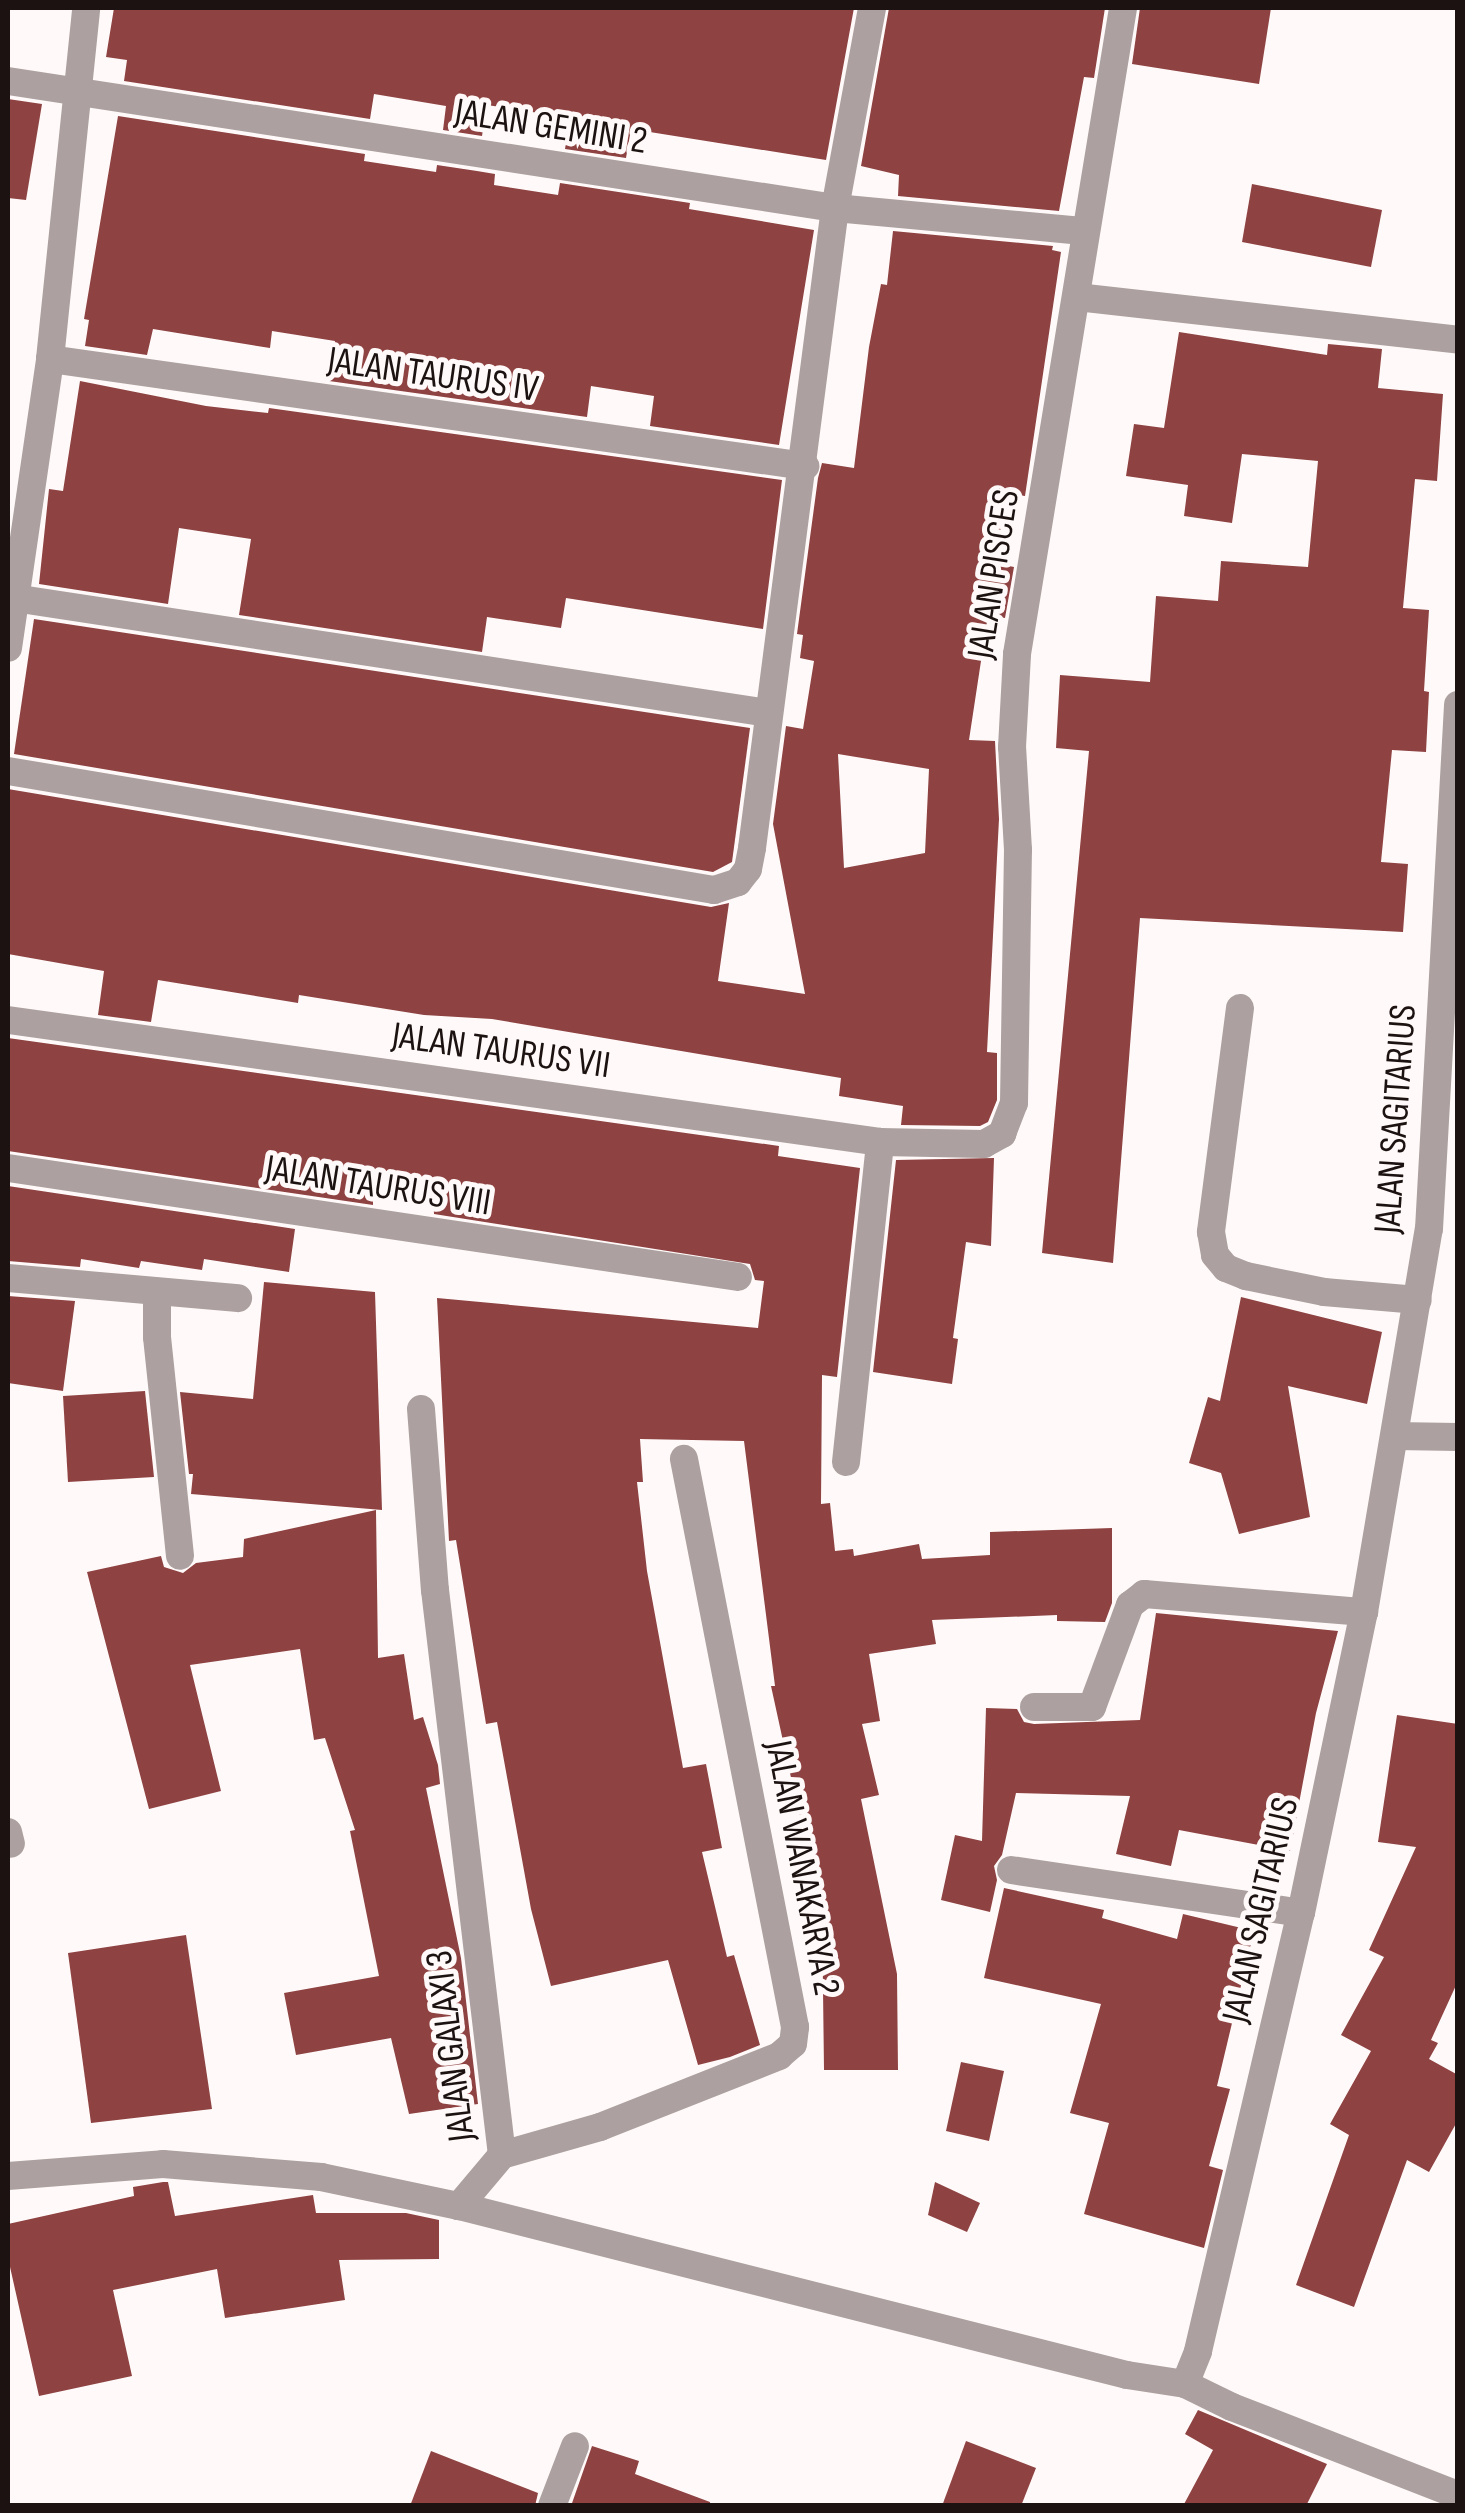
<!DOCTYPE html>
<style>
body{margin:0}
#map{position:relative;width:1465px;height:2513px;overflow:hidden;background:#fffaf9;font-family:"Sofia Sans Condensed",sans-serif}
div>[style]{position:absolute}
.building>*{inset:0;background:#8e4241}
.minor>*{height:28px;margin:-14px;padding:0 14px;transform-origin:14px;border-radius:14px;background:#aca1a0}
span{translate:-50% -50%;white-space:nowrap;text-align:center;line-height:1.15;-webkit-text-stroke:10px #fffaf9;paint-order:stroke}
.street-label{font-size:38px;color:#1b1211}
.frame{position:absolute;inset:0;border:10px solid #1b1211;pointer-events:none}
</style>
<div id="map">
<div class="building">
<div style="clip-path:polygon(114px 8px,854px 8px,826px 160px,631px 129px,626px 158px,565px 149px,570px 118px,487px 105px,482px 136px,443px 130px,446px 106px,374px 94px,370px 119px,124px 81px,127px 60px,106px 57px)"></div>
<div style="clip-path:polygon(889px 8px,1105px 8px,1094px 78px,1084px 77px,1059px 211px,898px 196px,899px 175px,861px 166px)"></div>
<div style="clip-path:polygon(1140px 8px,1271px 8px,1259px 84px,1132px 64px)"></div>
<div style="clip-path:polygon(8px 99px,42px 104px,26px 200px,8px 198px)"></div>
<div style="clip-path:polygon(118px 116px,365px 154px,364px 161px,436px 172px,437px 165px,477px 171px,495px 174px,494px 185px,558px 195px,560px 183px,690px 203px,689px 209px,814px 230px,779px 445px,650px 426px,654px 396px,591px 386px,587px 417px,329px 381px,335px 341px,272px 331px,270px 348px,153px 329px,147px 355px,85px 346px,89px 320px,84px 319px)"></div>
<div style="clip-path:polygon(1252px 184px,1382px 210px,1371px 267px,1242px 242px)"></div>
<div style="clip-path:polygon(evenodd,893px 231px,1053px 246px,1052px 250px,1061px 252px,1025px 496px,1010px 494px,999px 564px,1014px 567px,1005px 618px,988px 615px,969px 740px,995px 741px,999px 819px,987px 1052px,997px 1053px,997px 1100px,988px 1122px,980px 1126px,901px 1125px,903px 1106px,839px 1096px,841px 1078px,492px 1019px,424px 1015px,299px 995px,298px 1003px,158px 980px,151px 1022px,98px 1015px,104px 971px,8px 954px,8px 789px,711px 907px,729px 903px,718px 981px,805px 994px,773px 824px,786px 726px,803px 729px,814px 661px,800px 658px,803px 635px,797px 634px,818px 478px,822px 463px,854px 468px,869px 347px,881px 284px,887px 285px,893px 231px,838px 754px,929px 769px,925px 853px,844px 868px,838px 754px)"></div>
<div style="clip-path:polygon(1179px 332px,1327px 355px,1328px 344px,1382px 349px,1378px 388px,1443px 394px,1437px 481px,1415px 479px,1403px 608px,1429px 610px,1424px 691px,1429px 692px,1426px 752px,1392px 750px,1381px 862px,1408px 864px,1403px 932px,1140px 918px,1113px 1263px,1042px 1253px,1089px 751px,1056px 748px,1060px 675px,1150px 682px,1156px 596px,1218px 601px,1221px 561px,1308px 567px,1318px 461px,1242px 454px,1232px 523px,1184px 516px,1188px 485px,1126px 476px,1134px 424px,1164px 428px)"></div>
<div style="clip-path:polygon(80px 381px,206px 406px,268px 413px,269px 408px,782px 480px,763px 629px,566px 598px,561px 628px,487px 617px,482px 652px,239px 615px,251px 539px,179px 528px,168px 604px,39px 584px,49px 489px,63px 491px)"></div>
<div style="clip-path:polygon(34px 619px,750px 728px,732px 862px,713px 872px,14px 754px)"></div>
<div style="clip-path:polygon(8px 1038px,779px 1146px,778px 1156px,860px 1168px,837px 1377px,822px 1375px,821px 1504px,830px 1503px,835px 1551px,853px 1549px,854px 1556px,919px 1544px,922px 1559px,990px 1555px,990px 1532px,1112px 1528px,1112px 1603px,1105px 1622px,1057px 1621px,1057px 1615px,932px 1620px,936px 1644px,869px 1654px,880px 1721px,862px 1724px,879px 1795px,861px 1799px,897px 1974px,898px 2070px,824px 2070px,822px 1910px,812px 1912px,800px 1852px,807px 1851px,771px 1686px,775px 1686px,744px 1441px,640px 1439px,643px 1482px,637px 1482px,647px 1571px,683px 1768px,706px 1764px,722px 1848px,702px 1852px,727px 1957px,734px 1955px,760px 2045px,730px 2057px,698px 2065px,668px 1960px,551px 1986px,531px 1909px,497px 1722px,486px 1724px,456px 1540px,449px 1541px,437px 1298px,758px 1328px,764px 1281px,755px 1280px,750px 1264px,434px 1214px,432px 1178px,373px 1179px,373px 1205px,8px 1151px)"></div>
<div style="clip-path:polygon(994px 1158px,991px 1246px,966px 1242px,953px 1338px,958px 1339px,952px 1384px,873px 1372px,896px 1160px)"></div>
<div style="clip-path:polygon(8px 1186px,295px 1229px,289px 1272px,204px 1259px,202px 1270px,141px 1261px,139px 1268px,81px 1259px,80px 1267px,8px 1261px)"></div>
<div style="clip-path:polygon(264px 1282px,375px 1292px,382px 1510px,191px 1494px,193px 1474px,189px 1474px,180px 1392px,253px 1399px)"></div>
<div style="clip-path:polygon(8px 1296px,75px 1301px,63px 1391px,8px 1383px)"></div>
<div style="clip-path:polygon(1241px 1297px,1382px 1332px,1367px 1404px,1288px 1386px,1310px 1517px,1239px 1534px,1221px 1473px,1189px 1463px,1208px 1397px,1220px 1401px)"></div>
<div style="clip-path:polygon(145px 1391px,154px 1477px,68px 1482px,63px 1396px)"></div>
<div style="clip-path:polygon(376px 1510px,378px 1658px,404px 1654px,414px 1720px,423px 1717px,438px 1765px,440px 1784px,426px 1788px,461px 1958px,478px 2104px,409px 2114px,391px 2038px,296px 2055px,284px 1993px,379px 1976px,350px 1831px,355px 1830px,325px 1738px,314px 1740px,300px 1649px,190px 1665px,221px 1791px,149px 1809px,87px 1572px,161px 1556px,164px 1567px,183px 1573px,196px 1563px,243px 1557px,244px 1539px)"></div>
<div style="clip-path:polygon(1156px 1613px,1338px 1631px,1316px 1713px,1290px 1851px,1179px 1830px,1171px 1866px,1116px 1854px,1130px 1796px,1016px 1793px,1002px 1855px,994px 1866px,997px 1880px,990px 1912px,941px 1900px,955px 1835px,982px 1841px,986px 1708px,1017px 1709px,1024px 1722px,1034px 1724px,1140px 1720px)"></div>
<div style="clip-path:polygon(1397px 1715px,1458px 1724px,1458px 1981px,1431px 2040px,1438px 2043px,1429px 2059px,1458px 2075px,1458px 2120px,1429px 2172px,1407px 2160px,1354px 2307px,1296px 2285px,1349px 2135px,1330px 2124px,1371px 2051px,1341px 2035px,1384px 1957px,1369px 1950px,1416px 1847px,1378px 1842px)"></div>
<div style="clip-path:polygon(1004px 1888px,1104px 1910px,1102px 1918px,1177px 1939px,1183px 1914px,1254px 1931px,1217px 2086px,1230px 2089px,1209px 2166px,1223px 2170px,1204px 2248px,1084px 2214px,1109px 2123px,1070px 2113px,1101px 2004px,984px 1978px)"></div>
<div style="clip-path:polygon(186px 1935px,212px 2109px,91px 2123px,68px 1953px)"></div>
<div style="clip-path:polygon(961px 2062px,1004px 2071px,989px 2141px,946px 2131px)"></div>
<div style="clip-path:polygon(163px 2182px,168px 2182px,175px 2216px,313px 2195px,316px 2213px,406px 2213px,439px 2220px,439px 2259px,339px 2260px,345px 2300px,225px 2318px,217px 2269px,113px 2290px,132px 2376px,39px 2396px,8px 2258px,8px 2224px,134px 2196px,133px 2187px)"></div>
<div style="clip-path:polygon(935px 2182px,980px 2203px,967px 2232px,928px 2215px)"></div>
<div style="clip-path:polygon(1198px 2410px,1327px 2464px,1306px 2506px,1183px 2506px,1213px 2450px,1185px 2434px)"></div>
<div style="clip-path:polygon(966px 2441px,1036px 2468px,1021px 2506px,942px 2506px)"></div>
<div style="clip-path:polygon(592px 2446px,639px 2461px,635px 2474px,710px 2502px,710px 2506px,571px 2506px)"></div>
<div style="clip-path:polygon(431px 2451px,538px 2493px,535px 2506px,410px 2506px)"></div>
</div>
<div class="minor">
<div style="left:8px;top:81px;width:837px;rotate:8.73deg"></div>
<div style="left:835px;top:208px;width:251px;rotate:5.3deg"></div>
<div style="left:1077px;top:297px;width:383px;rotate:6.4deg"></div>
<div style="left:50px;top:359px;width:763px;rotate:8.07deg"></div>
<div style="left:14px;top:598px;width:763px;rotate:8.67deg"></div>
<div style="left:8px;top:648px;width:292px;rotate:-81.7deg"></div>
<div style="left:50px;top:359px;width:353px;rotate:-84.1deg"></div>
<div style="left:8px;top:771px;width:716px;rotate:9.57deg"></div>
<div style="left:714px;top:890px;width:25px;rotate:-18deg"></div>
<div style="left:738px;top:882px;width:16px;rotate:-52deg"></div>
<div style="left:748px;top:869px;width:21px;rotate:-79deg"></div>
<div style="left:752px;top:848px;width:645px;rotate:-82.61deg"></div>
<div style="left:835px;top:208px;width:203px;rotate:-79.5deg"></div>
<div style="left:1240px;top:1008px;width:226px;rotate:97.4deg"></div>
<div style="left:1211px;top:1232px;width:23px;rotate:80deg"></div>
<div style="left:1215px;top:1255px;width:17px;rotate:50deg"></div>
<div style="left:1226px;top:1268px;width:22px;rotate:22deg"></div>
<div style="left:1246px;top:1276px;width:80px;rotate:11.6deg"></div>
<div style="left:1324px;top:1292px;width:94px;rotate:4.9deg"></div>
<div style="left:8px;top:1020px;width:880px;rotate:7.96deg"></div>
<div style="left:880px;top:1142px;width:104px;rotate:1.1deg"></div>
<div style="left:984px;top:1144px;width:21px;rotate:-29deg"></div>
<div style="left:1002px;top:1134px;width:33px;rotate:-69deg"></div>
<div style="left:1014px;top:1103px;width:253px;rotate:-89.1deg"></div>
<div style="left:1018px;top:850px;width:103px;rotate:-93.3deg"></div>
<div style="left:1012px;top:747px;width:93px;rotate:-86.9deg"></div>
<div style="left:1017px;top:654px;width:655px;rotate:-80.68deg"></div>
<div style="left:8px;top:1168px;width:738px;rotate:8.49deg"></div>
<div style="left:8px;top:1278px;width:231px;rotate:5deg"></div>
<div style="left:157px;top:1293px;width:44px;rotate:90deg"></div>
<div style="left:157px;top:1337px;width:220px;rotate:84deg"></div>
<div style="left:421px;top:1409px;width:182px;rotate:85.6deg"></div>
<div style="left:435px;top:1590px;width:569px;rotate:83.24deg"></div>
<div style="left:502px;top:2155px;width:67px;rotate:130.1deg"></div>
<div style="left:1395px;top:1436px;width:63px;rotate:0.9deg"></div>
<div style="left:846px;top:1462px;width:322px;rotate:-83.9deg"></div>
<div style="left:1034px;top:1707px;width:58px"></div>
<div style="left:1092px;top:1707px;width:109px;rotate:-69.6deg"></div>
<div style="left:1130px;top:1605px;width:18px;rotate:-38deg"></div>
<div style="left:1144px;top:1594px;width:221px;rotate:4.7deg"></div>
<div style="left:8px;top:1832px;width:12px;rotate:76deg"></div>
<div style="left:1011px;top:1870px;width:293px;rotate:8.4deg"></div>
<div style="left:502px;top:2155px;width:102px;rotate:-15.9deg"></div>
<div style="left:600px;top:2127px;width:193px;rotate:-21.6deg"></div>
<div style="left:779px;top:2056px;width:18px;rotate:-41deg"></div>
<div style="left:793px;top:2044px;width:17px;rotate:-83deg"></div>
<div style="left:795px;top:2027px;width:579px;rotate:-101.06deg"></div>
<div style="left:8px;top:2176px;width:155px;rotate:-4.4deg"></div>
<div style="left:163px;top:2164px;width:159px;rotate:4.7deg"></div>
<div style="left:321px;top:2177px;width:141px;rotate:11.9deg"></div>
<div style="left:459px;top:2206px;width:689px;rotate:14.2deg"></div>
<div style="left:1127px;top:2375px;width:59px;rotate:8.8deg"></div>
<div style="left:1185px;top:2384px;width:35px;rotate:-68deg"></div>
<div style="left:1198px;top:2351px;width:450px;rotate:-76.8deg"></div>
<div style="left:1301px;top:1913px;width:308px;rotate:-78.2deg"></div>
<div style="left:1364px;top:1612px;width:388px;rotate:-80.4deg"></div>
<div style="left:1429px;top:1229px;width:525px;rotate:-86.83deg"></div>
<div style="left:1185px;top:2384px;width:52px;rotate:26.1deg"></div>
<div style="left:1232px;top:2407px;width:243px;rotate:21.3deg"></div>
<div style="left:552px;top:2506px;width:64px;rotate:-69deg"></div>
</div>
<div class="street-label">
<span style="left:551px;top:127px;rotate:9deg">JALAN GEMINI 2</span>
<span style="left:433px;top:375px;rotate:8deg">JALAN TAURUS IV</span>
<span style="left:994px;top:574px;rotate:-81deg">JALAN PISCES</span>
<span style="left:501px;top:1051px;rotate:8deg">JALAN TAURUS VII</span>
<span style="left:1396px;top:1119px;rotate:-86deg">JALAN SAGITARIUS</span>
<span style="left:378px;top:1186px;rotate:9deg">JALAN TAURUS VIII</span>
<span style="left:802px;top:1868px;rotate:79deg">JALAN WANAKARYA 2</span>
<span style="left:1261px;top:1910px;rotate:-77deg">JALAN SAGITARIUS</span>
<span style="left:451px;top:2046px;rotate:-97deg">JALAN GALAXI 3</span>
</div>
<div class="frame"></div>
</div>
